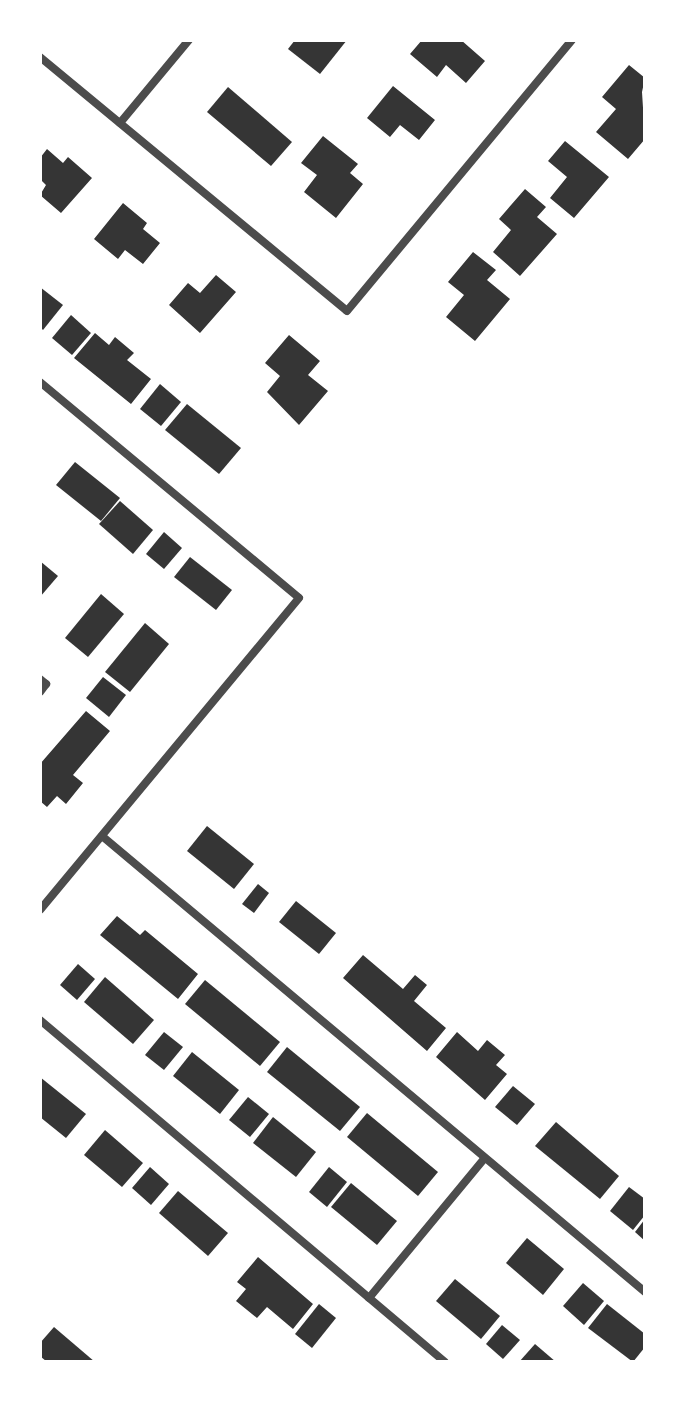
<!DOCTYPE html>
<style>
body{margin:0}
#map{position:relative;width:685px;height:1402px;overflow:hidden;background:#fff;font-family:"Libre Baskerville",serif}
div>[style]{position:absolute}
.building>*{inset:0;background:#353535}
.minor>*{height:8px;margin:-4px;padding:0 4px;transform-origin:4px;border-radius:4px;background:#4c4c4c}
span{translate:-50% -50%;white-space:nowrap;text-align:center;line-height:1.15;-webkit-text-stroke:6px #fff;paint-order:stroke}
.frame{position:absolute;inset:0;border:42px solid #fff;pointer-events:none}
</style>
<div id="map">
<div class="building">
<div style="clip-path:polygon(295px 40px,347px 40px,320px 74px,288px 49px)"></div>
<div style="clip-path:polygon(422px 40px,461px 40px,485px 61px,466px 83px,446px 65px,437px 77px,410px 54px)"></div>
<div style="clip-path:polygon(629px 65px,645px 78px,642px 92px,645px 139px,628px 159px,596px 132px,616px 109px,602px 97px)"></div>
<div style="clip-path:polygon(393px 86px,435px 120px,419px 140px,400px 125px,390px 137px,367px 118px)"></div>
<div style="clip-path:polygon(228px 87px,292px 142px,271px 166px,207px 112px)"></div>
<div style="clip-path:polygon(323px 136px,358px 164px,350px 173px,363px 184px,336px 218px,304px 192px,317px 175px,301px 163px)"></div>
<div style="clip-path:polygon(565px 141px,609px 177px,574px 218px,550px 198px,567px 177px,548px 161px)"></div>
<div style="clip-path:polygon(47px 149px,63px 163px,68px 157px,92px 178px,61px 213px,40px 195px,46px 185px,40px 179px,40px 158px)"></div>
<div style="clip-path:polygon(525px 189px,546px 207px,537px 217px,557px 234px,520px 276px,493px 252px,511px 230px,499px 219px)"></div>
<div style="clip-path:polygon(123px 203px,147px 223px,143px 229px,160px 243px,143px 264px,125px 250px,118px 259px,94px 239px)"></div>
<div style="clip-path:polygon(473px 252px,496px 270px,487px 280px,510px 299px,475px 341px,446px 317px,464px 295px,448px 282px)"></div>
<div style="clip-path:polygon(216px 275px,236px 292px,200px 333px,169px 305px,188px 283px,200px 293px)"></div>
<div style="clip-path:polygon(40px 287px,63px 305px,43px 330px,40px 327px)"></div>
<div style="clip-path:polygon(71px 315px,91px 333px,72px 355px,52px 338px)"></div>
<div style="clip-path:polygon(95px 333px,109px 345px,115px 337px,134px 353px,127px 360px,151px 379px,131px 404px,74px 358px)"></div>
<div style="clip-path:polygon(289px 335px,320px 361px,308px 375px,328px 391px,299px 425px,267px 392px,280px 376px,265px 363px)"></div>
<div style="clip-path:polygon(160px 384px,181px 402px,161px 426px,140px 409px)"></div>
<div style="clip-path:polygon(187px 404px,241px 448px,219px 474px,165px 430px)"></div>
<div style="clip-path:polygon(75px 462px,120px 498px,101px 521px,56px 485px)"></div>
<div style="clip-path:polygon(120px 501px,153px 530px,133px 554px,99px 524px)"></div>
<div style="clip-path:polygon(164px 532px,182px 548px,164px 569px,146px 554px)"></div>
<div style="clip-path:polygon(190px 557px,232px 590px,216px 610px,174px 577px)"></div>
<div style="clip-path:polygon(40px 561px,58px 576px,40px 597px)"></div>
<div style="clip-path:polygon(101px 594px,124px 614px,88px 657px,65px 638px)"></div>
<div style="clip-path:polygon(145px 623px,169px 644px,130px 692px,105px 672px)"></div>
<div style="clip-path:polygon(103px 677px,126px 695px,109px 717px,86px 698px)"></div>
<div style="clip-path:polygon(86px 711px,110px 731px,73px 775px,83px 783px,66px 804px,57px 796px,47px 807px,40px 801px,40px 764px)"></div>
<div style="clip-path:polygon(207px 826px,254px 864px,234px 889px,187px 851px)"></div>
<div style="clip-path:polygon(258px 884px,269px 893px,254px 913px,242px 904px)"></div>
<div style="clip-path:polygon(296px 901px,336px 933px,319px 954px,279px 922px)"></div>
<div style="clip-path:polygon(117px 916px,140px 935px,145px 930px,198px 974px,178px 999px,100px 935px)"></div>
<div style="clip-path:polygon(363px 955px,403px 989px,415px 975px,427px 985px,414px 1001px,446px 1028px,427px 1051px,343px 978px)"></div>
<div style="clip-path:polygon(78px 964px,95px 979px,77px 1000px,60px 985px)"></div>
<div style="clip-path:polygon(105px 977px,154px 1020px,133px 1044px,84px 1002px)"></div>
<div style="clip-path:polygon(205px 980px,280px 1042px,260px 1066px,185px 1004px)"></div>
<div style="clip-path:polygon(164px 1032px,183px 1047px,164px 1070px,145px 1055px)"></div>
<div style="clip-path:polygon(457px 1032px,478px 1051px,487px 1040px,505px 1055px,496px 1065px,507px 1074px,485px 1100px,436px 1057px)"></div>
<div style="clip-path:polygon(287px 1047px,360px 1107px,340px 1131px,267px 1072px)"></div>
<div style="clip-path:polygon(192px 1052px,239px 1090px,220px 1114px,173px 1076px)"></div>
<div style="clip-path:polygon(40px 1077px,86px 1114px,66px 1138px,40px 1117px)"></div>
<div style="clip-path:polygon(513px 1086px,535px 1104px,517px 1125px,495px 1107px)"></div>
<div style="clip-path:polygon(248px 1097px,269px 1114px,250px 1137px,229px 1120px)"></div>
<div style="clip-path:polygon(367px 1113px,438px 1172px,418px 1196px,347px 1137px)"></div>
<div style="clip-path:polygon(273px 1117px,316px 1152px,296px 1177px,253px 1143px)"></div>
<div style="clip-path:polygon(556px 1122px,619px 1176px,600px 1199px,535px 1146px)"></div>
<div style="clip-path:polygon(105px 1130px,143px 1163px,122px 1187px,84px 1155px)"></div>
<div style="clip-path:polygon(150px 1167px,169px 1184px,151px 1205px,132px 1188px)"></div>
<div style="clip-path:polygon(329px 1167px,347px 1182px,327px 1207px,309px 1192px)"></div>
<div style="clip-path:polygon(351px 1183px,397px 1221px,377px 1245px,331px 1207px)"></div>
<div style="clip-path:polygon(629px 1187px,645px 1199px,645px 1215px,633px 1230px,610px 1211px)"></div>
<div style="clip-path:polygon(178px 1191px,228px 1233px,208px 1256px,159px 1213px)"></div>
<div style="clip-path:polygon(645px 1219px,645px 1241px,635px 1232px)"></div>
<div style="clip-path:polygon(527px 1238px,564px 1269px,543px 1295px,506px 1263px)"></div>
<div style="clip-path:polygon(258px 1257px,313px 1304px,293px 1329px,267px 1307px,257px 1318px,236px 1301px,246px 1289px,237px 1282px)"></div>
<div style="clip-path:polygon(455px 1279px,500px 1316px,481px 1339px,436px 1301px)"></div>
<div style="clip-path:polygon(583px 1283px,604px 1301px,584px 1325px,563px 1306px)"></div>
<div style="clip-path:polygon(319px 1304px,336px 1318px,312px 1348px,295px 1334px)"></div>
<div style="clip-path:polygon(607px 1304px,645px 1334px,645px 1347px,633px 1362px,588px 1328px)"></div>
<div style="clip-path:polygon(502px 1325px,520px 1340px,503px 1359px,486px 1344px)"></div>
<div style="clip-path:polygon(54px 1327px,95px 1362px,47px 1362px,40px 1356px,40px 1343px)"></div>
<div style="clip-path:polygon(535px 1344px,556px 1362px,519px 1362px)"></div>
</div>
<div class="minor">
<div style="left:40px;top:57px;width:398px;rotate:39.6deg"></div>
<div style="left:347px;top:311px;width:352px;rotate:-50.3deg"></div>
<div style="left:120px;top:123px;width:108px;rotate:-50.3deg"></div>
<div style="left:40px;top:382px;width:337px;rotate:39.8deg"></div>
<div style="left:299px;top:598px;width:405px;rotate:129.7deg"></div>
<div style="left:40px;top:679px;width:8px;rotate:40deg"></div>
<div style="left:46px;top:684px;width:10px;rotate:127deg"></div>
<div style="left:102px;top:836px;width:709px;rotate:40.02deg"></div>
<div style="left:40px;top:1020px;width:530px;rotate:40.18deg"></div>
<div style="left:369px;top:1298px;width:180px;rotate:-50.4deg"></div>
</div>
<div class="frame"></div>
</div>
